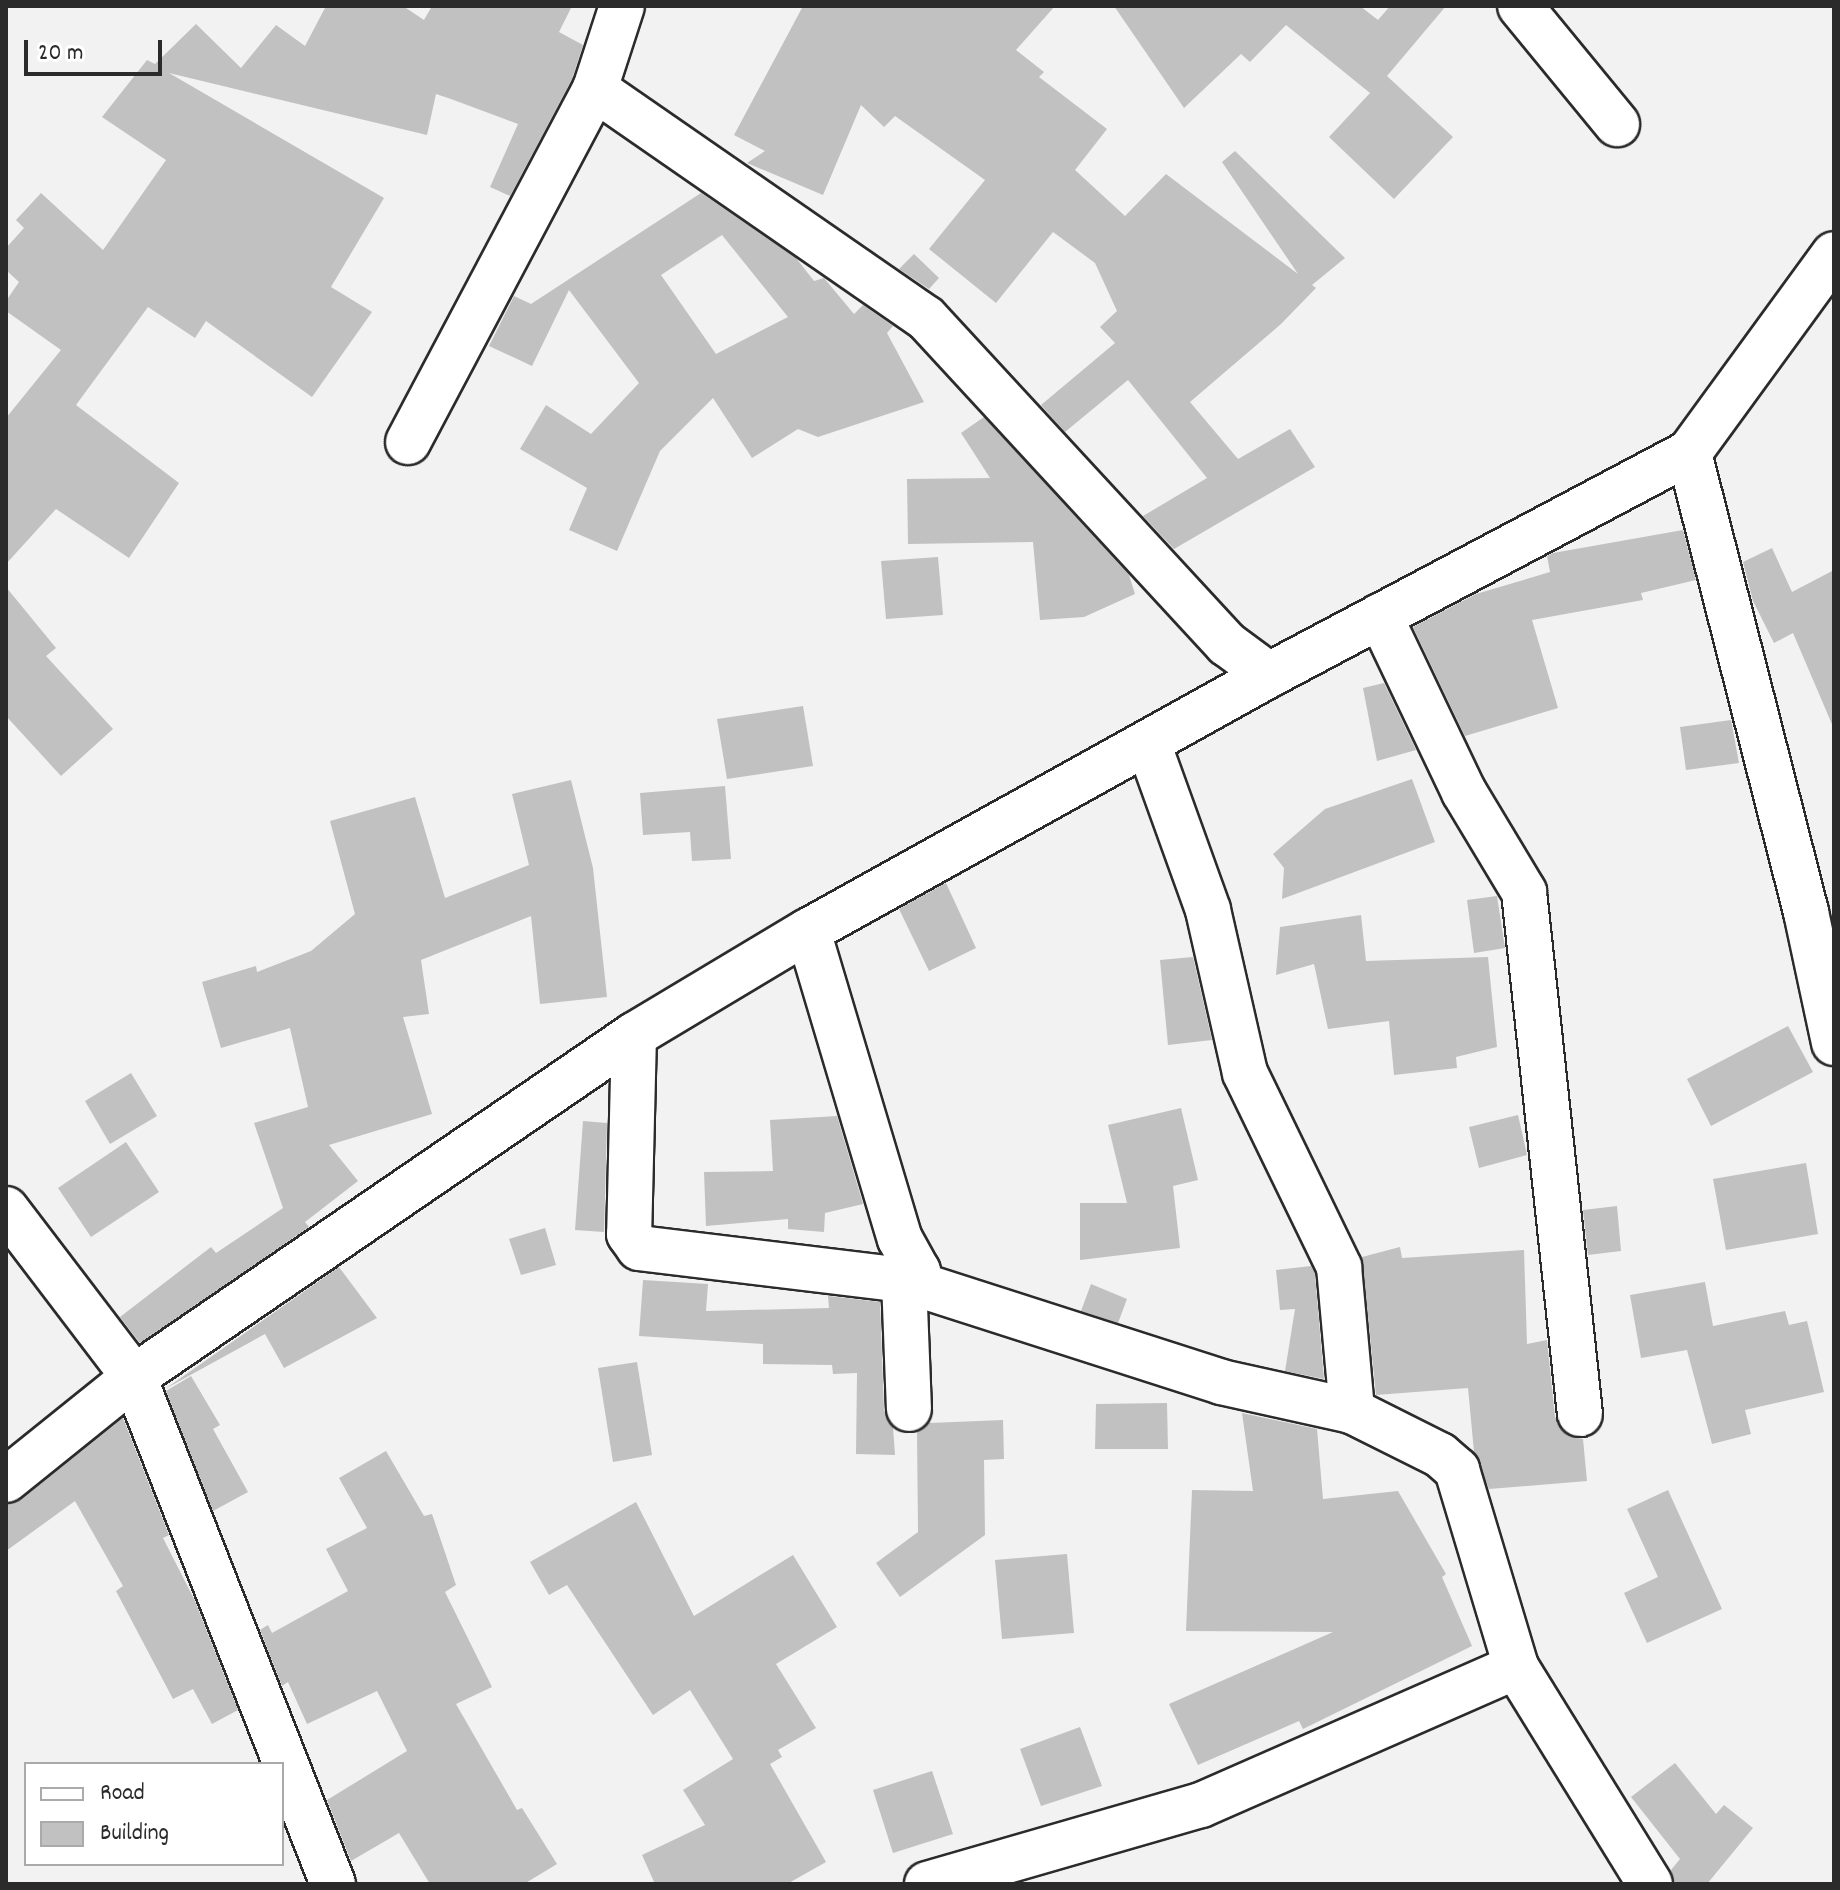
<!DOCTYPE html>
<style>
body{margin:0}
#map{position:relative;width:1840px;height:1890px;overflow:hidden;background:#f2f2f2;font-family:Dekko,sans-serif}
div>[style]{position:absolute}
.building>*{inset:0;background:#c1c1c1}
.roads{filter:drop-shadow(2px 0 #2b2b2b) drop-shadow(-2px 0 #2b2b2b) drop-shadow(0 2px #2b2b2b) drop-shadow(0 -2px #2b2b2b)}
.minor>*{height:44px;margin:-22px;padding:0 22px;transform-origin:22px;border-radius:22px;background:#fff}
span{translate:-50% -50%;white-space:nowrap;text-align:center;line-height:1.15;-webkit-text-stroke:6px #fff;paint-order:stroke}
.frame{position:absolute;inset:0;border:8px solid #2b2b2b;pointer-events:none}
.legend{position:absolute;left:24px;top:1762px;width:260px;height:104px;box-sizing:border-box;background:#fff;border:2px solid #aaa;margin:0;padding:10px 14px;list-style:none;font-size:24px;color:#2b2b2b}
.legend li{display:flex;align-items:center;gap:16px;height:40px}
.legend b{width:40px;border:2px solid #aaa}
.scale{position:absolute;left:24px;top:40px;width:138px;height:36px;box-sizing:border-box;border:4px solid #2b2b2b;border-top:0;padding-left:10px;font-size:24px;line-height:28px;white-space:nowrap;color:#2b2b2b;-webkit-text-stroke:6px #fff;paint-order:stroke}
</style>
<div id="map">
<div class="building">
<div style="clip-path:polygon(326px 6px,403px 6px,424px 20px,432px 6px,572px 6px,559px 32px,583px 45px,572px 79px,510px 196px,490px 187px,518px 124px,451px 99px,436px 94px,427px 135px,169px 73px,384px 198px,331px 287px,372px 312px,312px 397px,206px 321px,195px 338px,148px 307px,76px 405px,179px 483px,129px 558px,56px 509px,6px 564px,6px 418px,61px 350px,6px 311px,6px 301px,19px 282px,6px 270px,6px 248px,24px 228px,16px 220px,41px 193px,103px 250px,166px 160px,102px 117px,147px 60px,155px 64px,196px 24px,241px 68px,276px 25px,305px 46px)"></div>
<div style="clip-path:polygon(803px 6px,1055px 6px,1016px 50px,1044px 72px,1039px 77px,1107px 129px,1075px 170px,1125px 216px,1166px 174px,1298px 274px,1222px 162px,1235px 151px,1345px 258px,1312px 285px,1316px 288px,1281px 324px,1190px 402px,1238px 459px,1290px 429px,1315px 467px,1174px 549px,1143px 516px,1207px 478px,1128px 380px,1065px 432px,1041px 405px,1115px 343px,1100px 327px,1117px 311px,1095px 263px,1053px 232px,996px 303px,929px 249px,985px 180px,895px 116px,884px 127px,861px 105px,823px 195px,747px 163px,765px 151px,734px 135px)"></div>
<div style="clip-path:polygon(1114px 6px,1360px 6px,1378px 20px,1390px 6px,1446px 6px,1387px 76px,1453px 137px,1394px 199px,1329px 137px,1370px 93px,1286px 25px,1250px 62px,1241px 54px,1184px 108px)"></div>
<div style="clip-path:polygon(evenodd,701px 193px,796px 258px,814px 281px,824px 278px,854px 314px,863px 305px,893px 326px,887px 333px,924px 402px,818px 437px,798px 429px,752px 458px,713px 398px,660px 451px,617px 551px,569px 530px,587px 488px,520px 449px,546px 405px,591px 434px,639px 383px,569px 290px,532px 366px,489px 346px,514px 296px,531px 304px,701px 193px,722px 235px,788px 317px,716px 354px,661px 275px,722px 235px)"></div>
<div style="clip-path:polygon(914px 254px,939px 278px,929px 289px,899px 269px)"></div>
<div style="clip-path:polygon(984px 417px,1129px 575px,1135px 594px,1084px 617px,1040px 620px,1033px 542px,908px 544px,907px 479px,990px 478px,961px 433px)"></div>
<div style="clip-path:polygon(1683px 530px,1696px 580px,1641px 593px,1643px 600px,1532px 620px,1558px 708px,1465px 736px,1413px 627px,1476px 594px,1550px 572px,1547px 556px,1553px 553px)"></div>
<div style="clip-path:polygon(1772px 548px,1792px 592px,1834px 570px,1834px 729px,1793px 633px,1774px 643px,1753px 601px,1743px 562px)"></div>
<div style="clip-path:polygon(938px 557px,943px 615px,886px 619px,881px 561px)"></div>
<div style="clip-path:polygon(6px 587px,56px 648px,46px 656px,113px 729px,61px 776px,6px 716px)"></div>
<div style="clip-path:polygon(1384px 683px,1416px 750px,1377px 761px,1363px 688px)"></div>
<div style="clip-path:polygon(803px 706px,813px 766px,727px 779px,717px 719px)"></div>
<div style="clip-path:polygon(1731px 720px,1739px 763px,1686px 770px,1680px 727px)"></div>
<div style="clip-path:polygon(1412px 779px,1435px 842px,1282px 899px,1284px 868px,1273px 854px,1325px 809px)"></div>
<div style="clip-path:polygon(571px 780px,593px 868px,607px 997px,540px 1004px,531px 916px,421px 960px,429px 1014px,403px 1017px,432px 1114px,329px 1145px,358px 1181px,305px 1222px,309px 1227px,140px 1343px,120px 1317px,211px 1247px,216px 1253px,283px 1208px,254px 1123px,308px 1107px,290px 1028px,221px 1048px,202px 982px,256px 966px,257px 972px,311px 951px,355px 914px,330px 821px,415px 797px,445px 898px,529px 865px,512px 794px)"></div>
<div style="clip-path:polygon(725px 786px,731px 859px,692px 861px,690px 832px,643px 835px,640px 793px)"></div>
<div style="clip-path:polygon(946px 883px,976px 948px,929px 971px,899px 909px)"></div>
<div style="clip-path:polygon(1497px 896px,1505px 948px,1474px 953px,1467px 900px)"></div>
<div style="clip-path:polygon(1361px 915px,1366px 961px,1488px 957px,1497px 1047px,1456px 1057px,1457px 1068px,1394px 1075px,1389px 1021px,1328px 1029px,1314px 964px,1276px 975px,1280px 927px)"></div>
<div style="clip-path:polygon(1193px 957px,1212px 1040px,1168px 1045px,1160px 960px)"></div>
<div style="clip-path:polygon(1788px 1026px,1813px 1072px,1711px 1126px,1687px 1079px)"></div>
<div style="clip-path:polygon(131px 1073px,157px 1116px,110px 1144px,85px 1101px)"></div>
<div style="clip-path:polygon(1181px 1108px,1198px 1180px,1173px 1186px,1180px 1248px,1080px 1260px,1080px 1203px,1127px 1203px,1108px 1125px)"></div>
<div style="clip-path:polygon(1518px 1115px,1527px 1155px,1479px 1168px,1469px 1127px)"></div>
<div style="clip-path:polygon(837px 1116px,863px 1204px,825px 1213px,824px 1232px,788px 1229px,788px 1219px,706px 1226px,704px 1172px,773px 1171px,770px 1120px)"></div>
<div style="clip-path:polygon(583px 1121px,607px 1123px,604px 1232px,575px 1230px)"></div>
<div style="clip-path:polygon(126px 1142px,159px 1192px,91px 1237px,58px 1188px)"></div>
<div style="clip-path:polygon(1806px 1163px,1818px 1234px,1726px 1250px,1713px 1179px)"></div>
<div style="clip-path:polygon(1617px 1206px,1621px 1251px,1588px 1255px,1583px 1210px)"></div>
<div style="clip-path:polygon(545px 1228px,556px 1265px,521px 1275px,509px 1239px)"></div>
<div style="clip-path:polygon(1400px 1247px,1402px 1258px,1524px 1250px,1527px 1344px,1547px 1340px,1555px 1417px,1569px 1436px,1583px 1439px,1587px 1481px,1489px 1489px,1474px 1452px,1468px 1388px,1376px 1395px,1362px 1257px)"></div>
<div style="clip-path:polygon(1311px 1266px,1315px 1274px,1324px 1379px,1285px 1371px,1295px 1309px,1280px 1310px,1276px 1270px)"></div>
<div style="clip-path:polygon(339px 1267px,377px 1318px,284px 1368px,265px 1334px,165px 1389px)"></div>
<div style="clip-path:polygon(643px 1280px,708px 1284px,706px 1311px,829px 1308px,828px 1296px,880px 1302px,884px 1410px,893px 1427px,895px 1455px,856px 1454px,857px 1373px,833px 1374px,832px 1365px,763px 1364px,763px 1344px,639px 1336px)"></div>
<div style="clip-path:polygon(1705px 1282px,1713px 1326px,1785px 1311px,1789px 1325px,1807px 1321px,1824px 1392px,1745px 1410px,1751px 1434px,1712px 1444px,1687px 1350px,1641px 1358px,1630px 1295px)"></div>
<div style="clip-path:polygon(1091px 1284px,1127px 1299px,1118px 1323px,1081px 1311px)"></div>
<div style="clip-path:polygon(637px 1362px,652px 1455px,613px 1462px,598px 1368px)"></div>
<div style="clip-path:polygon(191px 1376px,220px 1425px,213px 1429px,248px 1492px,213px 1511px,166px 1391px)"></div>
<div style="clip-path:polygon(1167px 1403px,1168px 1449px,1095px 1449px,1096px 1404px)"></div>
<div style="clip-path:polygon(1242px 1413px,1317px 1429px,1323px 1499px,1398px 1491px,1446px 1574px,1442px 1577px,1472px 1646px,1303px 1729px,1299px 1721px,1198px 1765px,1169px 1704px,1333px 1632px,1186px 1631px,1192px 1490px,1253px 1491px)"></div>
<div style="clip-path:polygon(123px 1418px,169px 1535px,163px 1538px,195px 1601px,238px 1710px,212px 1724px,193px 1689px,173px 1699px,116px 1591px,123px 1586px,75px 1501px,6px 1551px,6px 1504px,22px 1499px)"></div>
<div style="clip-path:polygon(1003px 1420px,1004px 1459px,984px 1460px,985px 1535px,900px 1597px,876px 1563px,918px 1532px,917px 1432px,929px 1423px)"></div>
<div style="clip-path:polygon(386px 1451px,424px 1516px,432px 1514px,456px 1585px,445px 1592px,492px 1687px,456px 1704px,517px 1810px,522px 1808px,557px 1864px,524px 1884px,430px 1884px,399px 1833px,351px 1861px,327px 1800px,407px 1751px,377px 1691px,307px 1724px,288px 1682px,282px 1686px,260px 1630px,268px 1625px,272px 1633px,348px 1591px,326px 1549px,367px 1528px,339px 1478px)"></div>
<div style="clip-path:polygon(1668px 1490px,1722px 1609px,1647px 1643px,1624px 1593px,1658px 1577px,1627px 1509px)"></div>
<div style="clip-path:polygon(636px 1502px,694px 1616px,793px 1555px,837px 1627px,776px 1664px,816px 1728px,778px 1750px,782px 1757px,770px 1764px,826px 1862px,787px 1884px,655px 1884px,642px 1855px,705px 1825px,683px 1790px,733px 1759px,690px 1690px,653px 1715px,567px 1585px,549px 1595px,530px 1562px)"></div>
<div style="clip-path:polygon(1067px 1554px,1074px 1633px,1002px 1639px,995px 1560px)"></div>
<div style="clip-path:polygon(1080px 1727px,1102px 1786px,1041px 1806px,1020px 1749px)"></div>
<div style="clip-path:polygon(1675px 1763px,1716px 1814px,1724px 1805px,1753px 1828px,1707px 1884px,1675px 1884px,1671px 1870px,1680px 1859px,1631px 1797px)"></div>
<div style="clip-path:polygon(932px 1771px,953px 1834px,893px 1853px,873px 1790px)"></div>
</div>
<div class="roads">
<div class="minor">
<div style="left:1520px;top:6px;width:153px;rotate:50.6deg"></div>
<div style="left:595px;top:89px;width:402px;rotate:34.7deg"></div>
<div style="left:926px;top:318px;width:444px;rotate:47.3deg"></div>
<div style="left:1227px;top:644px;width:52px;rotate:36.4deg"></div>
<div style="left:408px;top:442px;width:399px;rotate:-62.1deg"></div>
<div style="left:595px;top:89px;width:87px;rotate:-72deg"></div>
<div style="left:1689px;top:453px;width:474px;rotate:75.7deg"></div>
<div style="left:1806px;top:912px;width:134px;rotate:77.9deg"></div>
<div style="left:1380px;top:616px;width:195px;rotate:64.5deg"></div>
<div style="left:1464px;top:792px;width:117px;rotate:59deg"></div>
<div style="left:1524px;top:892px;width:525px;rotate:83.88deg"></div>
<div style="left:1148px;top:743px;width:177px;rotate:70.2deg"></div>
<div style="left:1208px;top:910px;width:167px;rotate:77.2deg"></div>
<div style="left:1245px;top:1073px;width:216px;rotate:64.1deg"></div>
<div style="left:1339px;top:1267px;width:145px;rotate:84.8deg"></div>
<div style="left:808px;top:931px;width:321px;rotate:73.4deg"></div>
<div style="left:900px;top:1239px;width:37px;rotate:61deg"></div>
<div style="left:918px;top:1271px;width:17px;rotate:147deg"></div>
<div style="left:904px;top:1280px;width:129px;rotate:87.8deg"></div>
<div style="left:634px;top:1035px;width:199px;rotate:91.4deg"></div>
<div style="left:629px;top:1234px;width:17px;rotate:54deg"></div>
<div style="left:639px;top:1248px;width:267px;rotate:6.9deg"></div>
<div style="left:904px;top:1280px;width:333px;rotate:17.8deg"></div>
<div style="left:1221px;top:1382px;width:134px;rotate:12.5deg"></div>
<div style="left:1352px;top:1411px;width:98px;rotate:26.6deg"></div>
<div style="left:1440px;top:1455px;width:23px;rotate:41deg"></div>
<div style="left:1457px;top:1470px;width:206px;rotate:73.3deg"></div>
<div style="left:1516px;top:1667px;width:255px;rotate:58.3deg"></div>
<div style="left:6px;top:1209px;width:211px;rotate:52.7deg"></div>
<div style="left:134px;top:1377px;width:545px;rotate:68.57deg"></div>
<div style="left:6px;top:1480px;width:164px;rotate:-38.8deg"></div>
<div style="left:134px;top:1377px;width:606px;rotate:-34.37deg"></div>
<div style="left:634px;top:1035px;width:203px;rotate:-30.9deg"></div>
<div style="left:808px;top:931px;width:527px;rotate:-29.04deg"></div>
<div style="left:1269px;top:675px;width:475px;rotate:-27.9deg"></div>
<div style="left:1689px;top:453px;width:246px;rotate:-53.9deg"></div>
<div style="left:927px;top:1884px;width:285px;rotate:-16.1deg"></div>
<div style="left:1201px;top:1805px;width:344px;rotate:-23.7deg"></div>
</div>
</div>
<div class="frame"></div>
<ul class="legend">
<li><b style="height:10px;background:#fff"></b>Road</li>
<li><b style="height:22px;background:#c1c1c1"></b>Building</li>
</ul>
<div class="scale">20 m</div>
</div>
